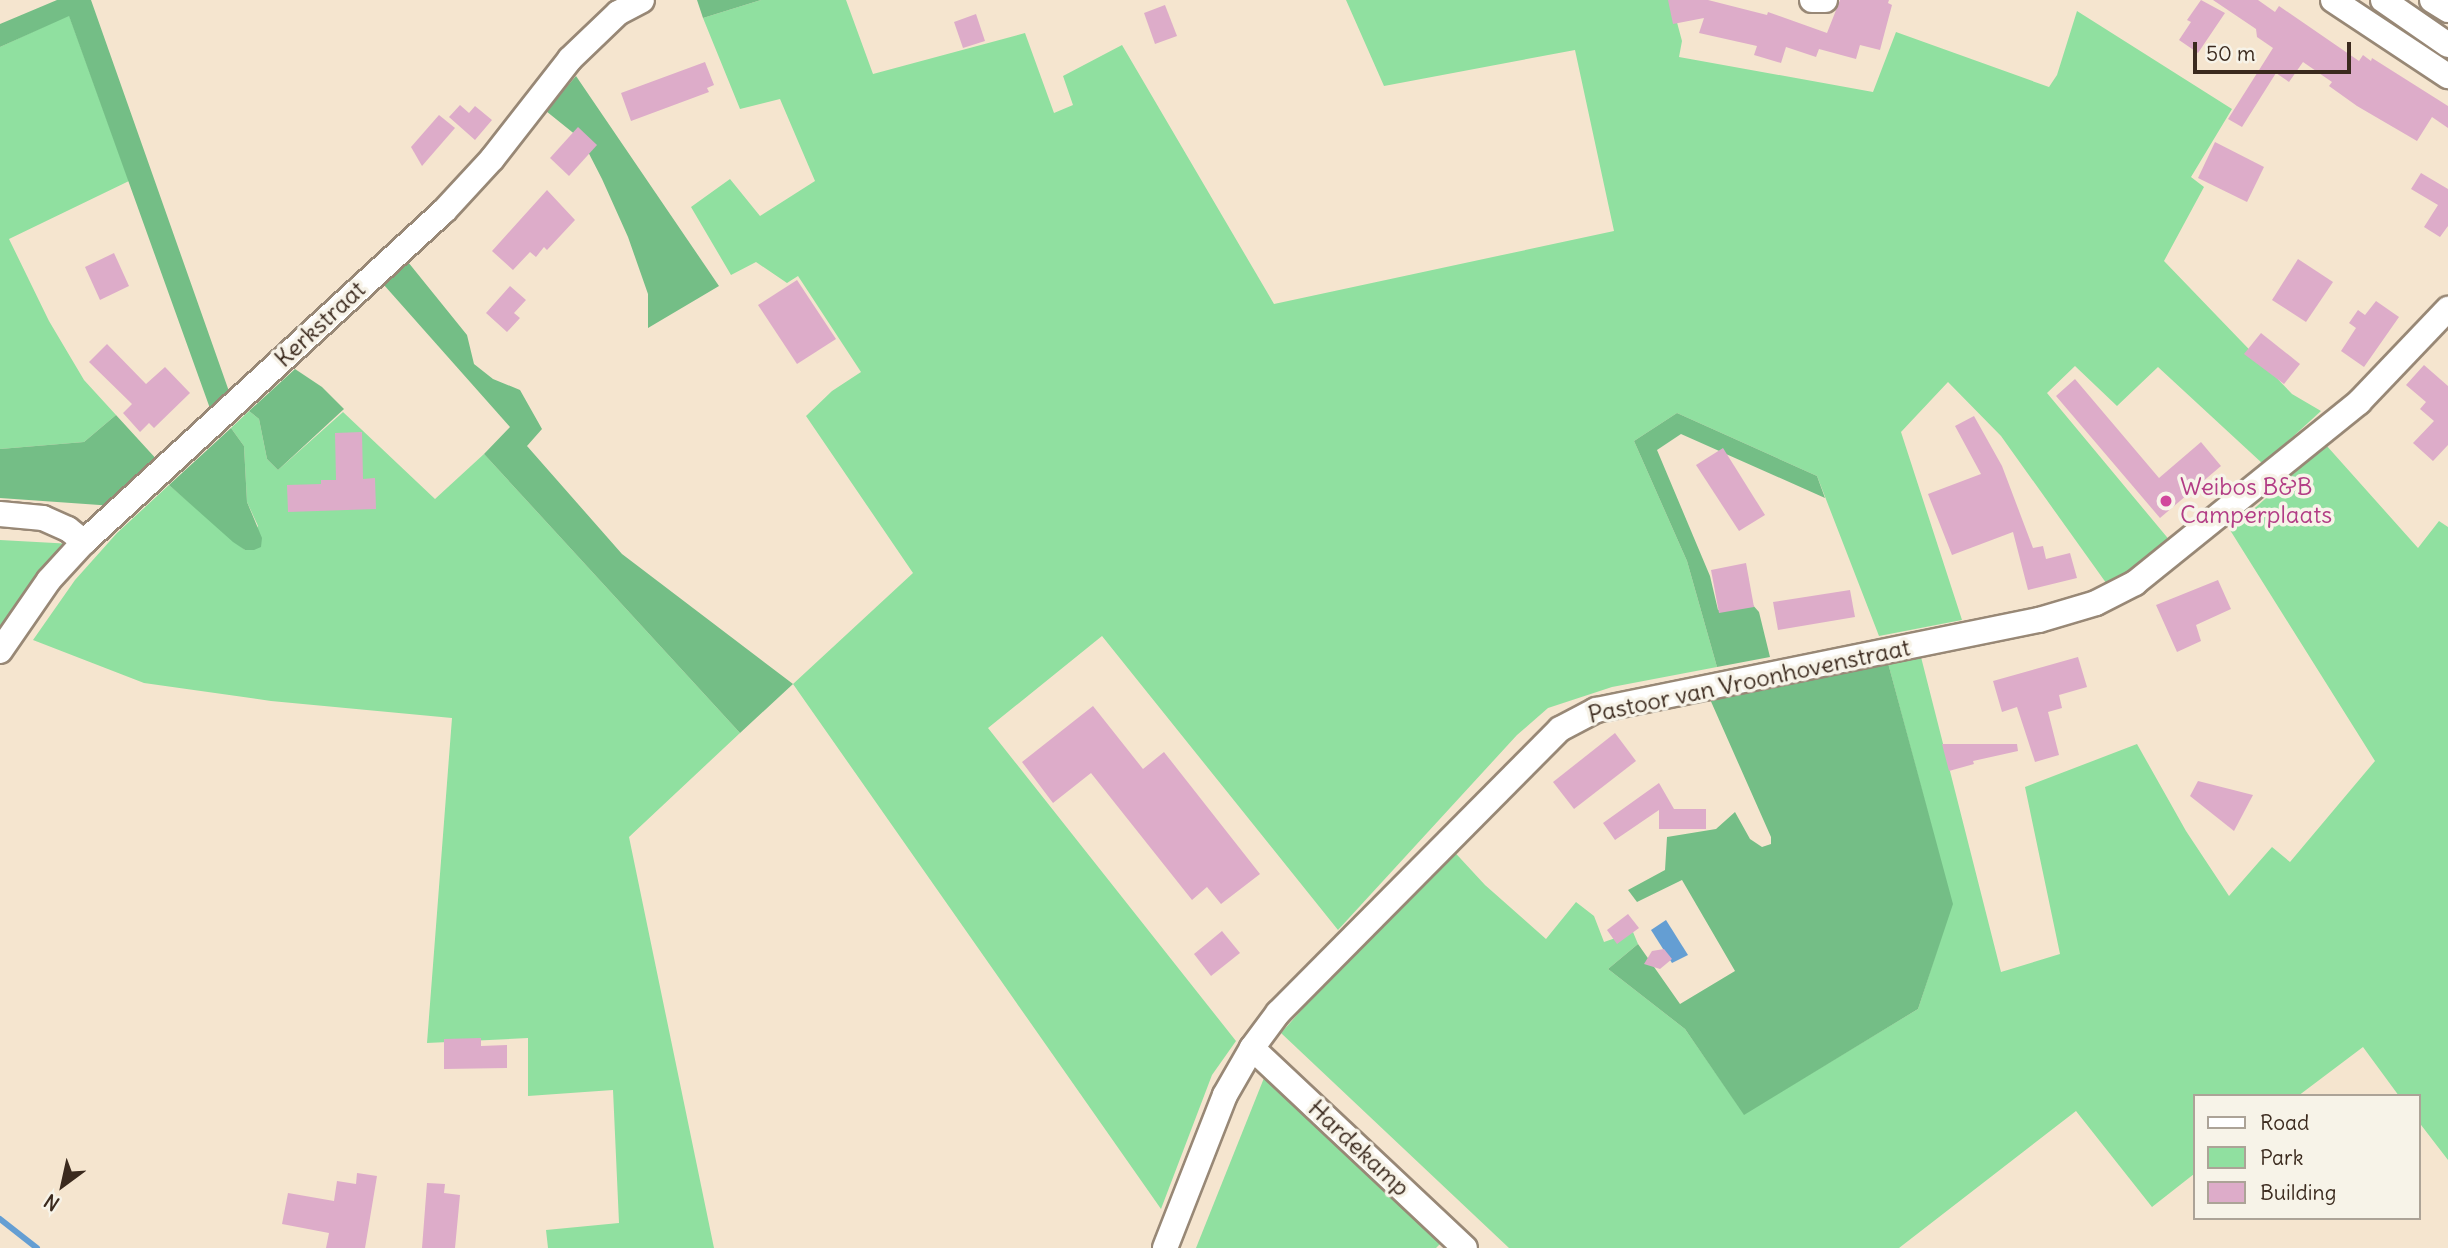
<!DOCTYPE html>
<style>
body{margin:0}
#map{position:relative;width:2448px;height:1248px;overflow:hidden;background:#f5e5cf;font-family:Delius,sans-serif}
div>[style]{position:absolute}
.green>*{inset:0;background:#90e0a0}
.forest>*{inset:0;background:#74be86}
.water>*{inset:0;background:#649ed3}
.stream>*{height:6px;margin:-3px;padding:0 3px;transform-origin:3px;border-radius:3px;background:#649ed3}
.building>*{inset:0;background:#ddacc9}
.roads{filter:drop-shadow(2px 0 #988876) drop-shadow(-2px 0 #988876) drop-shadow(0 2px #988876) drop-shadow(0 -2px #988876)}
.minor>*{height:24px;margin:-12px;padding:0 12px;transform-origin:12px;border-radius:12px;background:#fff}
.dots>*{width:19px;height:19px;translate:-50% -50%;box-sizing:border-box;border:4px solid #f7f3e8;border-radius:50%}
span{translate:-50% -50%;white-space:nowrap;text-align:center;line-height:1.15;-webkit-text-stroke:7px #f7f3e8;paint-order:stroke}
.street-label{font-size:24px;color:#3b2a1e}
.hotel-label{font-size:24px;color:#b23c85}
.left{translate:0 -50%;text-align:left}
.legend{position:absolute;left:2193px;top:1094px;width:228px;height:126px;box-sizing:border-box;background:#f7f3e8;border:2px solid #aca397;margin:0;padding:9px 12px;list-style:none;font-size:21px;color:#3b2a1e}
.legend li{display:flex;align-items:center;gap:14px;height:35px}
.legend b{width:35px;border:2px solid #aca397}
.north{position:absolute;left:28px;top:1150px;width:70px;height:70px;-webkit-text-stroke:5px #f7f3e8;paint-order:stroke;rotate:213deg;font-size:19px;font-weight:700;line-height:28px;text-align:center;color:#3b2a1e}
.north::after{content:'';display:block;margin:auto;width:24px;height:32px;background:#3b2a1e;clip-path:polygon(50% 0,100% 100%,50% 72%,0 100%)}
.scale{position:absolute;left:2193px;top:42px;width:158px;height:32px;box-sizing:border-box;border:4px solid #3b2a1e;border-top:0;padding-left:9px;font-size:21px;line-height:24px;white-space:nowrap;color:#3b2a1e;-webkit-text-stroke:5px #f7f3e8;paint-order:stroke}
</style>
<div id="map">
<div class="green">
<div style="clip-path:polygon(761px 0,846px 0,873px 74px,1025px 33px,1054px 113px,1073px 105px,1063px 76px,1122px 45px,1274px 304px,1614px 231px,1575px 50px,1384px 86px,1346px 0,1671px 0,1682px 41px,1679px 57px,1873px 92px,1896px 32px,2049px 87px,2057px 75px,2077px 11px,2232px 109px,2191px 177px,2204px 187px,2164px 261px,2292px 394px,2321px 411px,2263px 464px,2158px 367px,2117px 406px,2075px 366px,2047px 393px,2171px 542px,2109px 587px,2001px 436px,1948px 382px,1901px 432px,1962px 620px,1879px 636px,1817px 476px,1677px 413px,1634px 441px,1687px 561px,1717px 667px,1612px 687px,1548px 708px,1517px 735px,1338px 930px,1102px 636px,988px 728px,1236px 1041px,1212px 1075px,1161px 1209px,793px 684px,913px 573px,806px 416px,832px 391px,861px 372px,798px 276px,787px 283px,756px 262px,731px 275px,691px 207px,730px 179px,760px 216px,815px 181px,780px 99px,740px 109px,703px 18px)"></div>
<div style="clip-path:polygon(69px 15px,129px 181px,9px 239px,49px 321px,84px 380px,116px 415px,84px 442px,0 449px,0 47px)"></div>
<div style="clip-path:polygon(249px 411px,259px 419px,267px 459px,278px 470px,343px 412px,435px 499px,484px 454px,740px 733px,629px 837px,714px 1248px,548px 1248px,546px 1230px,619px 1223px,613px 1090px,528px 1096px,528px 1038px,427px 1043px,452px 718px,271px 701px,144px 683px,33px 640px,75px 580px,117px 533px,169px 485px,245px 550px,258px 526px,247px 502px,244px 446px,231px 428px)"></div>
<div style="clip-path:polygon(2326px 445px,2418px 548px,2439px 521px,2448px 527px,2448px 1160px,2418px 1121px,2418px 1096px,2399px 1096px,2363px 1047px,2298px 1096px,2194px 1096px,2194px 1174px,2152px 1207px,2076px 1111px,1899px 1248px,1509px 1248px,1281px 1033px,1448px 845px,1485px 885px,1546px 939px,1576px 902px,1594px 916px,1604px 942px,1633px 932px,1638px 944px,1608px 969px,1685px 1029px,1744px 1114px,1918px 1009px,1952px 904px,1888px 663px,1921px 657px,2001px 972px,2060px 954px,2025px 787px,2137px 744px,2186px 831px,2229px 896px,2272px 847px,2290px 862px,2375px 761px,2230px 530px)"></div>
<div style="clip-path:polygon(0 540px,73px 544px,0 641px)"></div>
<div style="clip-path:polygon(1264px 1078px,1441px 1243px,1436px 1248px,1196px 1248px)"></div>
</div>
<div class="forest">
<div style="clip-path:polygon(57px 0,91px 0,231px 397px,212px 414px,69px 16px,0 47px,0 24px)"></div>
<div style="clip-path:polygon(697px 0,761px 0,703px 18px)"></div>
<div style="clip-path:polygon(576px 76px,719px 286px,648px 328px,648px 294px,628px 237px,602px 179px,582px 140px,546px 111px)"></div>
<div style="clip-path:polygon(408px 262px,467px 335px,474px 364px,493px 379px,520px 390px,542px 429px,527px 446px,622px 554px,793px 684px,740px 733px,484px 454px,510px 427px,384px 285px)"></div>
<div style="clip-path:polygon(295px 369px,322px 387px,344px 409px,278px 470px,267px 459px,259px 419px,249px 411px)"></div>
<div style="clip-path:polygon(1677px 413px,1817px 476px,1825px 498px,1681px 434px,1657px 450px,1710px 576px,1718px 610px,1751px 603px,1759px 612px,1770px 657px,1717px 667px,1687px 561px,1634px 441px)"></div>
<div style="clip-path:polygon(116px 415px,159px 462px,114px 506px,0 498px,0 449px,84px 442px)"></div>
<div style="clip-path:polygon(231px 428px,244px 446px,247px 502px,262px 538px,261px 547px,254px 550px,245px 550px,233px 542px,169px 485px)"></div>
<div style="clip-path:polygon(1888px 663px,1953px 904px,1918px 1009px,1744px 1115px,1685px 1029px,1608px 969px,1638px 944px,1680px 1004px,1735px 971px,1682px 880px,1637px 902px,1628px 890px,1665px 870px,1667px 837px,1716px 829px,1735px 812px,1750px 839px,1762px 847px,1771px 844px,1771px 837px,1709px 697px)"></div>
</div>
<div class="water">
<div style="clip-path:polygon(1666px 920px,1688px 955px,1672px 963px,1651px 930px)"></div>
</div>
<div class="stream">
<div style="left:0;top:1219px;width:47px;rotate:38.1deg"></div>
</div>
<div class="building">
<div style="clip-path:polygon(1668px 0,1708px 0,1767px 15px,1768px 12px,1827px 33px,1840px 0,1889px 0,1888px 3px,1892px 5px,1880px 50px,1860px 45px,1856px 59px,1819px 49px,1816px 57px,1786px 47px,1781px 63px,1754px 55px,1757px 46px,1699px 33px,1704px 18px,1673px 24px)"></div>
<div style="clip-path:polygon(2201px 0,2225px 13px,2198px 53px,2179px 40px,2191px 22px,2187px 20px)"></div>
<div style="clip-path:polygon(2213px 0,2258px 0,2275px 12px,2279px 6px,2359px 61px,2363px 55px,2371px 61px,2372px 58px,2448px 106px,2448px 128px,2432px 117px,2417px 141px,2357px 106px,2329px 86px,2332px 82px,2303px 62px,2289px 82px,2276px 73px,2242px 127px,2228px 119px,2273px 48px,2257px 37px,2256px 29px)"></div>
<div style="clip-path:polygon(1165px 5px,1177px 36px,1155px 44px,1144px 13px)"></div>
<div style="clip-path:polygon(976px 14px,985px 41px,963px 48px,954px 22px)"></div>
<div style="clip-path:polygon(705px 62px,714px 85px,707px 88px,709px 92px,631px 121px,621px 93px)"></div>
<div style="clip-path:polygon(460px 105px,469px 113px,475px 106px,492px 120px,475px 140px,449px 117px)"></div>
<div style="clip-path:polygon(439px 115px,455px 128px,422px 166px,411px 147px)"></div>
<div style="clip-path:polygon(578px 127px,597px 145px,569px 176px,550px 158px)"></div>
<div style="clip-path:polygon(2215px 142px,2264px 167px,2247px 202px,2198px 178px)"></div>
<div style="clip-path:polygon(2421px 173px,2448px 189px,2448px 226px,2440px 237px,2424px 227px,2438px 205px,2411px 189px)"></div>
<div style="clip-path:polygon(547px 190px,575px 220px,547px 250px,544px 247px,536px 257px,530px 252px,513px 270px,492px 251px)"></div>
<div style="clip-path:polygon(114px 253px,129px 286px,100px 300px,85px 267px)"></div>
<div style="clip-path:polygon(2298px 259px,2333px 282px,2306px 322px,2272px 300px)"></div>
<div style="clip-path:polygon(797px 280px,836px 339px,797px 364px,758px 305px)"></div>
<div style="clip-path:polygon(510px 286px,526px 300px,514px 313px,520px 318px,507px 332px,486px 313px)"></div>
<div style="clip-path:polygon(2376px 301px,2399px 317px,2364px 367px,2341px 351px,2356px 328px,2349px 323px,2358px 310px,2365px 315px)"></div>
<div style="clip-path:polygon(2261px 333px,2300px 364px,2284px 384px,2244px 354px)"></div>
<div style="clip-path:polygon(107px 344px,146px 384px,165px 367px,190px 393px,154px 428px,149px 423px,140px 432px,123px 413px,132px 404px,89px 362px)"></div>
<div style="clip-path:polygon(2424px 365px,2448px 386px,2448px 445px,2433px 461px,2413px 443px,2434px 421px,2420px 409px,2426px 402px,2406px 385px)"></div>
<div style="clip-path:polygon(2075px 379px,2159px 478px,2201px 442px,2221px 466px,2160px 518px,2056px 396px)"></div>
<div style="clip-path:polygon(1974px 416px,2002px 466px,2033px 548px,2043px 546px,2046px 559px,2070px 553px,2077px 578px,2028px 590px,2013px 532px,1952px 555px,1928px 494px,1981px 474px,1955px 426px)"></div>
<div style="clip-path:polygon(362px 432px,363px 479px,375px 478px,376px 509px,288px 512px,287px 485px,321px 484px,321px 480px,336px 480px,335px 433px)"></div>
<div style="clip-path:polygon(1723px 448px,1765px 515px,1739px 531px,1696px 465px)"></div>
<div style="clip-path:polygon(1746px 563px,1754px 607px,1719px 613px,1711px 570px)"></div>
<div style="clip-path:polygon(2218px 580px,2231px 609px,2196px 625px,2201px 641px,2177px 652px,2156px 605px)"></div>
<div style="clip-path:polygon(1850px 590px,1855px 617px,1778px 630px,1773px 602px)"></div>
<div style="clip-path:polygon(2078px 657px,2087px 687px,2059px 695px,2062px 708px,2048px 712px,2059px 755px,2035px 762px,2017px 707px,2002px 712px,1993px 681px)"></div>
<div style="clip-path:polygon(1093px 706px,1143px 769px,1164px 752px,1260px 874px,1221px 904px,1207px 887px,1192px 900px,1091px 773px,1053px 803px,1022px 762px)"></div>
<div style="clip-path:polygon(1615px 733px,1636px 761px,1574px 809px,1553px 782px)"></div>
<div style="clip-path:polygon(1942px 744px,2017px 744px,2018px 751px,1973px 761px,1974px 764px,1949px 771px)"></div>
<div style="clip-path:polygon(2198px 781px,2253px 795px,2234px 831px,2190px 796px)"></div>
<div style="clip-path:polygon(1659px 783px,1674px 809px,1706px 809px,1706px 829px,1659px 829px,1659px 810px,1615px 840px,1603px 823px)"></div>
<div style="clip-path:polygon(1628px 914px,1639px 928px,1617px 944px,1607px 930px)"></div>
<div style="clip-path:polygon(1222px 931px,1240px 953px,1211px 976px,1194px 954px)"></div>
<div style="clip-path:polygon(1664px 949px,1672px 959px,1660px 969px,1644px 964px,1652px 951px)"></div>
<div style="clip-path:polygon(481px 1038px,481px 1046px,507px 1045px,507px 1068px,444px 1069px,444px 1039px)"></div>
<div style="clip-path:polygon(357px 1173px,377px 1176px,365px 1248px,326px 1248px,329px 1233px,282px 1224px,288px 1193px,334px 1201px,337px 1181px,356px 1184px)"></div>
<div style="clip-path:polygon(427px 1183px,445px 1184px,444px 1193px,460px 1195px,455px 1248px,422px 1248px)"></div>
</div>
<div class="roads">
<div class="minor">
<div style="left:1812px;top:0;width:13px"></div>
<div style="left:2333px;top:0;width:138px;rotate:33.5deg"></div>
<div style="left:2383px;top:0;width:79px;rotate:34.7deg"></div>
<div style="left:2432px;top:0;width:19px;rotate:32deg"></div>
<div style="left:0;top:514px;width:43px;rotate:5.3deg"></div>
<div style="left:43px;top:518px;width:27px;rotate:24deg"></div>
<div style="left:68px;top:529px;width:21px;rotate:39deg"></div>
<div style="left:0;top:651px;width:86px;rotate:-55.4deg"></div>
<div style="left:49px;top:580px;width:52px;rotate:-47.4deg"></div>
<div style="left:84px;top:542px;width:489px;rotate:-42.6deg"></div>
<div style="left:444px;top:211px;width:71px;rotate:-47.3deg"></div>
<div style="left:492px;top:159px;width:127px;rotate:-52deg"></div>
<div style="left:570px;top:59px;width:66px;rotate:-43.8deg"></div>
<div style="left:618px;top:13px;width:27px;rotate:-28deg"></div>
<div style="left:1252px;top:1048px;width:292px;rotate:43.2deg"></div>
<div style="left:1165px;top:1248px;width:164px;rotate:-68.6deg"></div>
<div style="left:1225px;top:1095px;width:54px;rotate:-60.1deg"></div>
<div style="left:1252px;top:1048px;width:44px;rotate:-53.4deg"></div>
<div style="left:1278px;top:1013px;width:400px;rotate:-45.2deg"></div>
<div style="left:1560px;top:729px;width:41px;rotate:-27.8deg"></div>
<div style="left:1596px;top:710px;width:452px;rotate:-11.5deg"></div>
<div style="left:2039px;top:620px;width:59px;rotate:-16.6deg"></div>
<div style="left:2096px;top:603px;width:44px;rotate:-27.1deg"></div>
<div style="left:2135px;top:583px;width:288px;rotate:-38.9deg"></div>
<div style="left:2359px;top:402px;width:129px;rotate:-46.3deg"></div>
</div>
</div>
<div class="dots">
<div style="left:2166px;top:501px;background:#d1479c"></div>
</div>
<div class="street-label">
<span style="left:320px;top:324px;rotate:-43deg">Kerkstraat</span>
<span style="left:1749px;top:681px;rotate:-12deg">Pastoor van Vroonhovenstraat</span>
<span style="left:1359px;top:1148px;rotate:43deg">Hardekamp</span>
</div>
<div class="hotel-label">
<span class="left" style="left:2180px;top:501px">Weibos B&amp;B<br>Camperplaats</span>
</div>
<ul class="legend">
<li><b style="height:9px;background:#fff"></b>Road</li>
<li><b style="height:19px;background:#90e0a0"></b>Park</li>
<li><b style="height:19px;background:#ddacc9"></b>Building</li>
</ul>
<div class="north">N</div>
<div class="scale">50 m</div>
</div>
